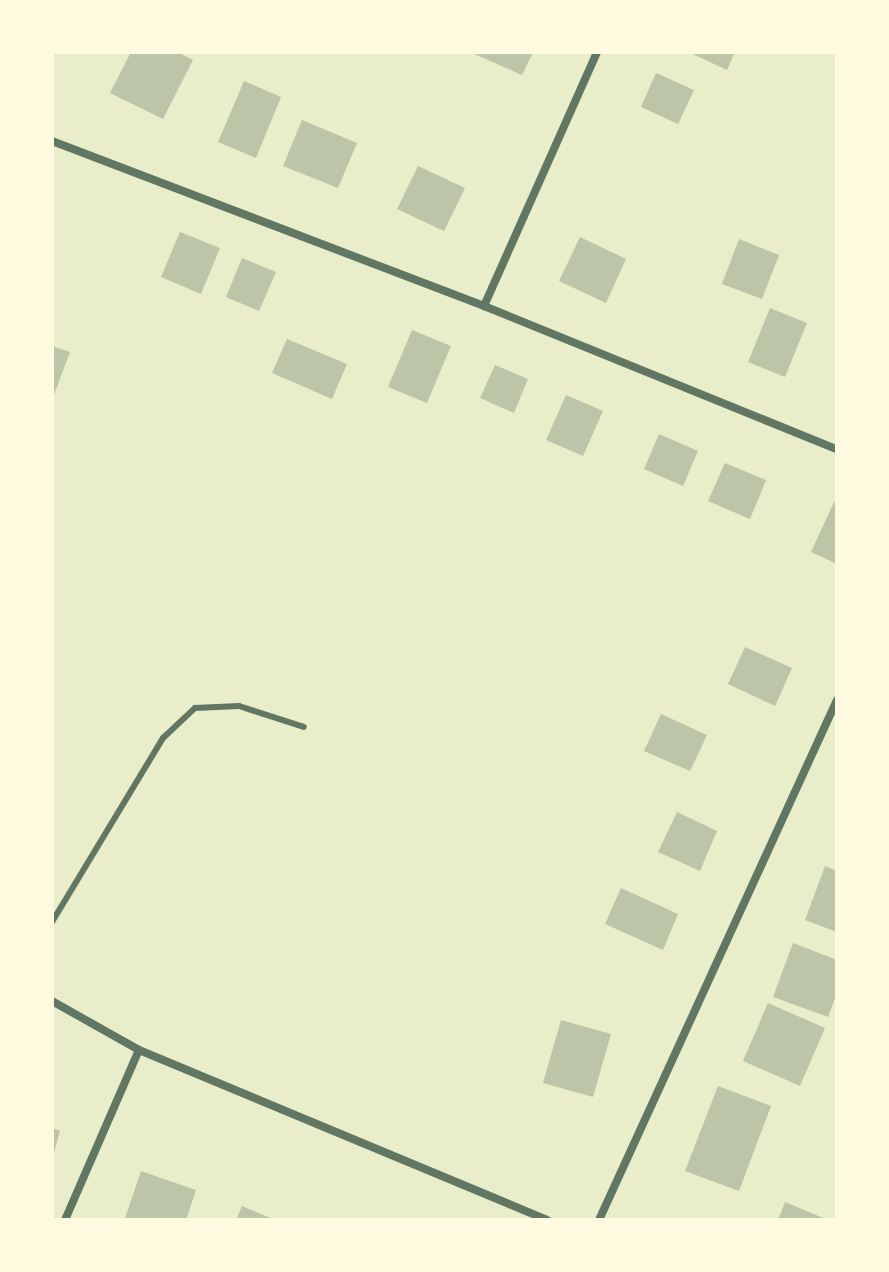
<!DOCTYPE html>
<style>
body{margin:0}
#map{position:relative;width:889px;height:1272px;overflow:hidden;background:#e9edc9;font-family:Raleway,sans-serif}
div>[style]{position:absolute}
.building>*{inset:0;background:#bcc5a7}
.service>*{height:6px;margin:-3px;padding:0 3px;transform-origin:3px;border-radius:3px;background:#617663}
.minor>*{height:8px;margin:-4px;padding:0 4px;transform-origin:4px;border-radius:4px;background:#617663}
span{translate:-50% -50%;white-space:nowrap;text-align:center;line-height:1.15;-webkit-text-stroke:8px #fefae0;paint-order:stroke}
.frame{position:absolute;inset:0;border:54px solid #fefae0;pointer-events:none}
</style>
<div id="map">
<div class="building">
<div style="clip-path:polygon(131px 52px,177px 52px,193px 60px,163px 119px,110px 93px)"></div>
<div style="clip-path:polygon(470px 52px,533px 52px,522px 75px)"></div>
<div style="clip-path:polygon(688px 52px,735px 52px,727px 70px)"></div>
<div style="clip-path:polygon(656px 73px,694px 90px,678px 124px,641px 107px)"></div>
<div style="clip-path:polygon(244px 81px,281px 97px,256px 158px,218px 142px)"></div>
<div style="clip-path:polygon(302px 120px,357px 143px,338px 188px,283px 166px)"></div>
<div style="clip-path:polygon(418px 166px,465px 188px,444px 231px,397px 209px)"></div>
<div style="clip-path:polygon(180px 232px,220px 248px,201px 294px,161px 277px)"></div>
<div style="clip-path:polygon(580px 237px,626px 259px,606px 303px,559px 281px)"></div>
<div style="clip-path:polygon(739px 239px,779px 255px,762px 299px,722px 284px)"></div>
<div style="clip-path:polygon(242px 258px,276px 272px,259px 311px,226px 297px)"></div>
<div style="clip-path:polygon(770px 308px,807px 323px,785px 377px,748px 362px)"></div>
<div style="clip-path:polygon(412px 330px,451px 346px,427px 403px,388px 387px)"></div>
<div style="clip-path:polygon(287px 339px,347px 364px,332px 399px,272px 373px)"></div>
<div style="clip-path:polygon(52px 346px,70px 352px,52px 400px)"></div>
<div style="clip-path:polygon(495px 365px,528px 379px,514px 413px,480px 398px)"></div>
<div style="clip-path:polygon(566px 395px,603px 411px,583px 456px,546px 440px)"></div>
<div style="clip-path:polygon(659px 434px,698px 451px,683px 486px,644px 469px)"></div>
<div style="clip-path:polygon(725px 463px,766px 480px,750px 519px,708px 501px)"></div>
<div style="clip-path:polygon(834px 502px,837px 504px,837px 564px,811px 552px)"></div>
<div style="clip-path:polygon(745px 647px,792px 668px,775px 706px,728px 684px)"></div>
<div style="clip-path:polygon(661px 714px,707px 735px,690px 771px,644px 751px)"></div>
<div style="clip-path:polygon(677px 812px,717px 831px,700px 871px,658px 852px)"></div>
<div style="clip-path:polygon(825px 866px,837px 871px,837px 932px,805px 920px)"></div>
<div style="clip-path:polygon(621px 888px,678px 914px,663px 950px,605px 924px)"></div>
<div style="clip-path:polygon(793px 943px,837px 960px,837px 993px,828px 1017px,773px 997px)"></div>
<div style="clip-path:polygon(768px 1003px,825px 1028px,800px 1086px,743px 1061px)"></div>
<div style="clip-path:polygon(561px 1020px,611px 1034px,593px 1097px,543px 1083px)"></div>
<div style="clip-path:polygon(718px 1086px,771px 1106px,739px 1191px,685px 1171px)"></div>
<div style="clip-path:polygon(52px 1128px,60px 1131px,53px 1156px,52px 1156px)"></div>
<div style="clip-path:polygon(141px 1171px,196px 1190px,186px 1220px,125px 1218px)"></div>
<div style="clip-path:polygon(785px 1202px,828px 1220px,778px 1220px)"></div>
<div style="clip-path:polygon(242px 1206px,275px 1220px,236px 1220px)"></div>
</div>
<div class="service">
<div style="left:52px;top:922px;width:215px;rotate:-58.9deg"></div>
<div style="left:163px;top:738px;width:44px;rotate:-43.2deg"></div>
<div style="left:195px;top:708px;width:44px;rotate:-2.6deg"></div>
<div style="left:239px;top:706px;width:68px;rotate:17.9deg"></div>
</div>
<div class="minor">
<div style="left:52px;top:141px;width:462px;rotate:20.9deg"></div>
<div style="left:484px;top:306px;width:381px;rotate:22.1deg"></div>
<div style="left:484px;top:306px;width:278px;rotate:-66deg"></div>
<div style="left:52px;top:1001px;width:100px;rotate:29.4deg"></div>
<div style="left:139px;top:1050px;width:442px;rotate:22.6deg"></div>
<div style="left:65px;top:1220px;width:185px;rotate:-66.5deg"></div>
<div style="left:599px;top:1220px;width:572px;rotate:-65.41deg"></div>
</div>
<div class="frame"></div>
</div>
